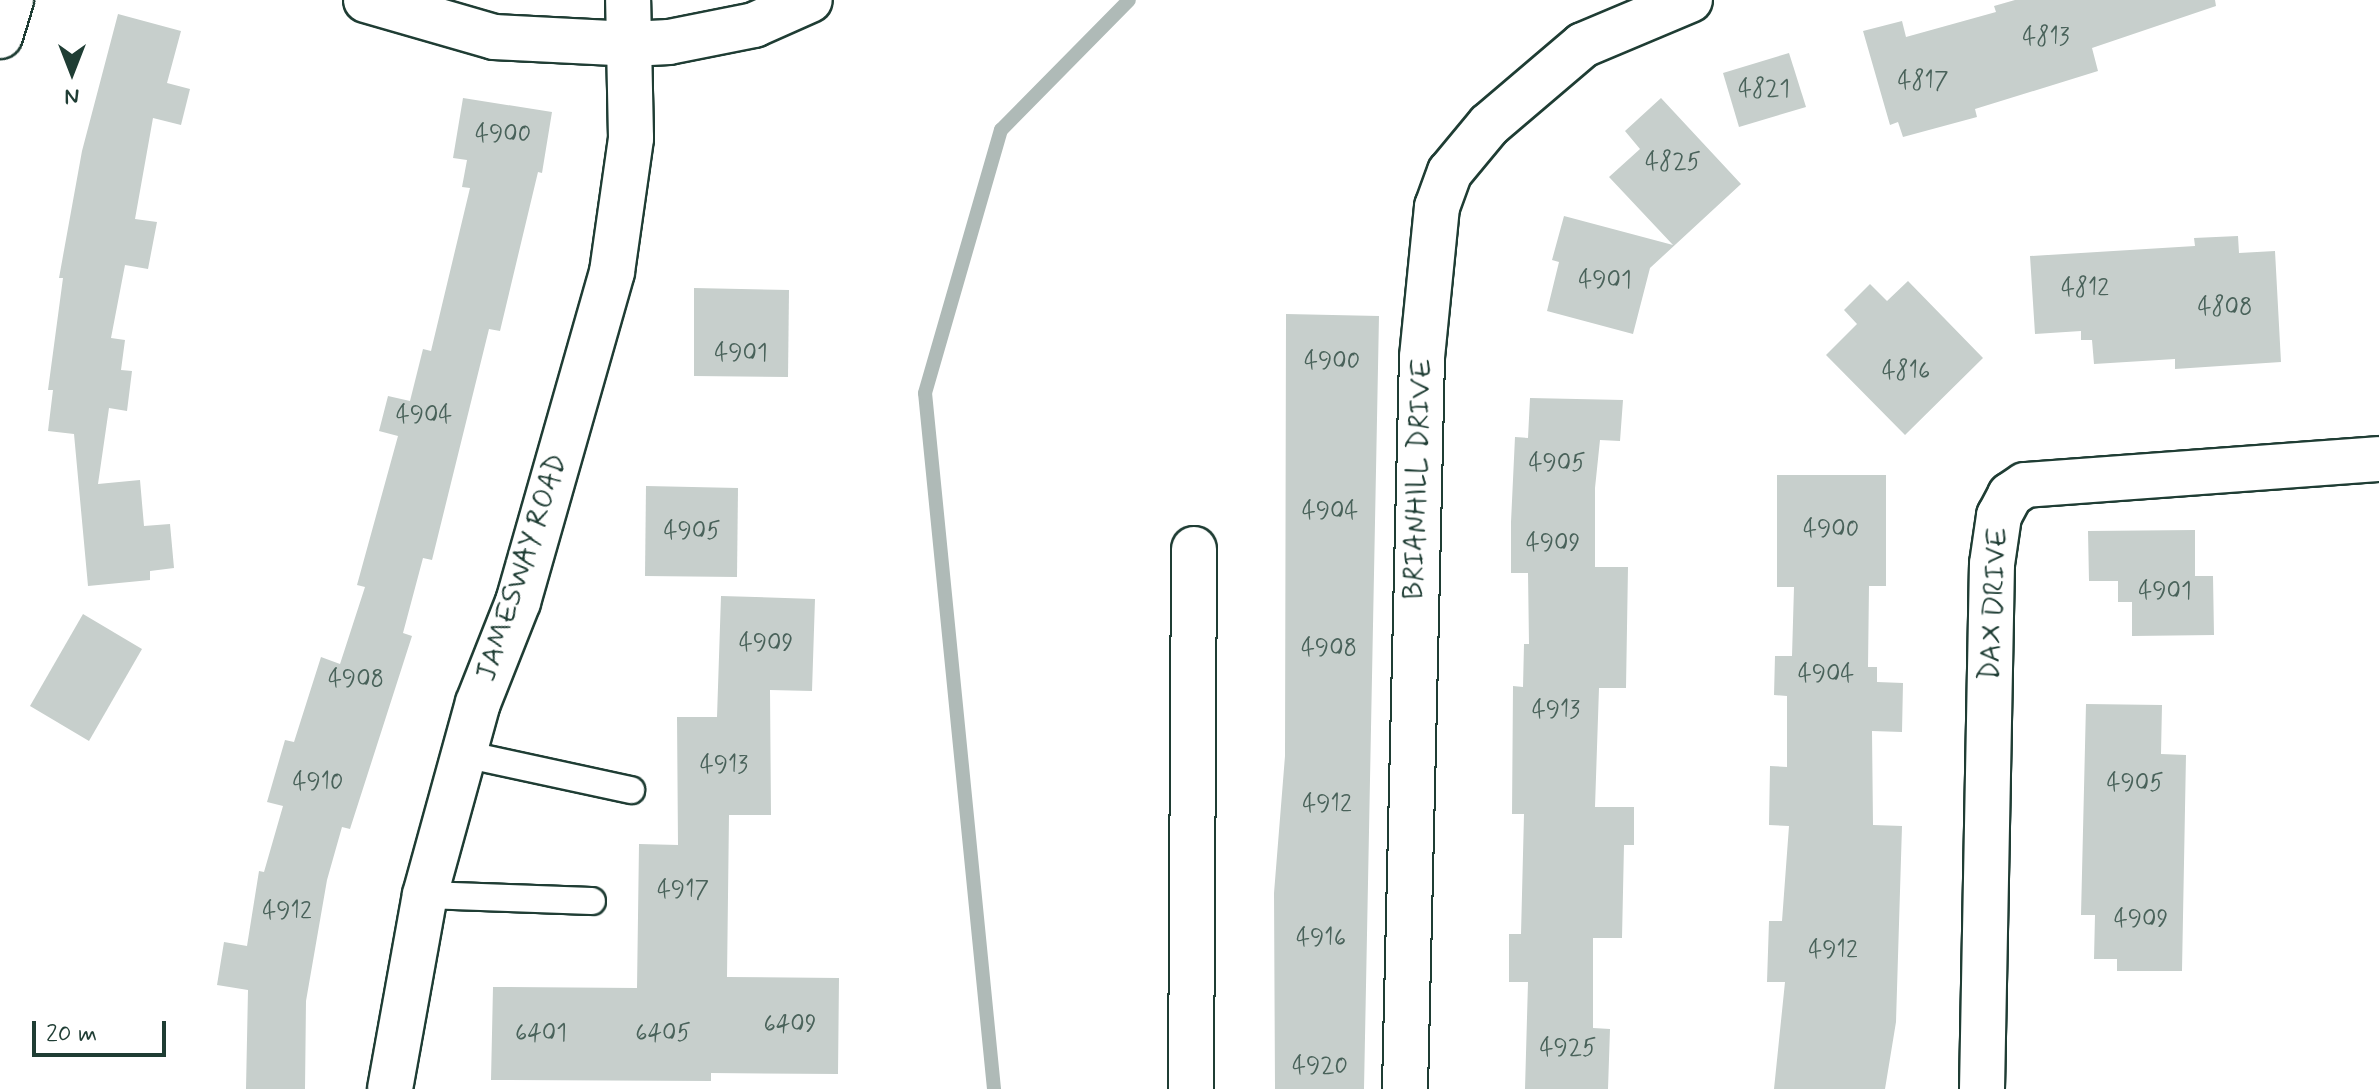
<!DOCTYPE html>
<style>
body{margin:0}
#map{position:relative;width:2379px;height:1089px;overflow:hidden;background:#fff;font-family:Mynerve,sans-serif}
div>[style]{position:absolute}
.stream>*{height:14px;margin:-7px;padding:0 7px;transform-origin:7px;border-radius:7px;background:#afbab7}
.building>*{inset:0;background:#c7cfcc}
.roads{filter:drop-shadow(2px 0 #1f3d34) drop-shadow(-2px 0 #1f3d34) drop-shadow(0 2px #1f3d34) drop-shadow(0 -2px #1f3d34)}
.lane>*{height:26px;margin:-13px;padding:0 13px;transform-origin:13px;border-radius:13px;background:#fff}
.street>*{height:44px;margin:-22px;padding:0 22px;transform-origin:22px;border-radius:22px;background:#fff}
span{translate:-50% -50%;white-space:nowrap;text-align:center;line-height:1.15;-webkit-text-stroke:6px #fff;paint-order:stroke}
.number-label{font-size:24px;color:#49625a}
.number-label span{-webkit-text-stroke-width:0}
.street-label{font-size:28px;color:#1f3d34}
.north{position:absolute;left:32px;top:32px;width:80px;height:80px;-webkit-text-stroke:6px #fff;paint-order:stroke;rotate:180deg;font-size:22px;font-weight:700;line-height:32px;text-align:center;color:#1f3d34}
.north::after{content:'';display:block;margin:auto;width:28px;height:36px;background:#1f3d34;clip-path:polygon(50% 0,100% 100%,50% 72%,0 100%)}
.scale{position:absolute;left:32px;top:1021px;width:134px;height:36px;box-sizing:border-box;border:4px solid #1f3d34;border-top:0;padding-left:10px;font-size:24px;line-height:28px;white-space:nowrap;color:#1f3d34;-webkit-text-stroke:6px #fff;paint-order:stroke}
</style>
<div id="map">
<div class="stream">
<div style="left:994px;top:1089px;width:699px;rotate:-95.66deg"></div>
<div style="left:925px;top:393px;width:274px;rotate:-73.9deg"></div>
<div style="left:1001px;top:130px;width:182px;rotate:-45.4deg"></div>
</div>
<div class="building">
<div style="clip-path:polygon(2015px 0,2215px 0,2216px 6px,2092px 48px,2098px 71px,1975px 109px,1977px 117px,1903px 137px,1898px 122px,1890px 125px,1863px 31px,1902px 21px,1906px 37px,1996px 12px,1994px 6px)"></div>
<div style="clip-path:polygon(118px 14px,181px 31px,167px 83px,190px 89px,181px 125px,153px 118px,135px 219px,157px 222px,148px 269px,125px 265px,111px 338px,125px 340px,121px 370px,132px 371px,127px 411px,109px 408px,98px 484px,140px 480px,144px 526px,170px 524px,174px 568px,150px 571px,150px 580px,88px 586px,74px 434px,48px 431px,53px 390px,48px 390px,63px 278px,59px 278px,82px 151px)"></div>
<div style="clip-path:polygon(1789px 53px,1806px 107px,1739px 127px,1723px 73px)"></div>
<div style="clip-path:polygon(463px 98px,552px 112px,542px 173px,538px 172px,500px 331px,489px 329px,432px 560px,423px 558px,403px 633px,412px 636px,350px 829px,342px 827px,327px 880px,306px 1001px,305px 1089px,246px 1089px,248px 990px,217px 985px,224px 942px,247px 946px,259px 871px,264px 872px,283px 806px,267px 802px,285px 740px,294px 742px,321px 657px,340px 664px,365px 587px,357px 585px,398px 436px,379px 431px,388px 396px,410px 401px,423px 349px,431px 351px,470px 188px,462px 187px,467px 160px,453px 158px)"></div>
<div style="clip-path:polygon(1661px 98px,1741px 184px,1650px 268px,1633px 334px,1547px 311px,1559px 262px,1552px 260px,1564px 216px,1673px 245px,1609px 177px,1640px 149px,1625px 131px)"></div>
<div style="clip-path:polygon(2238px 236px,2239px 253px,2275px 251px,2281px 362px,2175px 369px,2175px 359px,2094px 364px,2092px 340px,2081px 340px,2081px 331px,2035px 334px,2030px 256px,2195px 246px,2194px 238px)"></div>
<div style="clip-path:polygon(1908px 281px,1983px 358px,1905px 435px,1826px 355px,1857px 324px,1844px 310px,1870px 284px,1887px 301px)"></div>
<div style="clip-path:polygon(694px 288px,789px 290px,788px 377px,694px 376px)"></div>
<div style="clip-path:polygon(1286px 314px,1379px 316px,1364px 1089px,1275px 1089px,1274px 893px,1285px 756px)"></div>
<div style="clip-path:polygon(1530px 398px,1623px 400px,1620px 441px,1600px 440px,1595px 488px,1595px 567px,1628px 567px,1626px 688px,1599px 688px,1595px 807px,1634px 807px,1634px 845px,1624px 845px,1622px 938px,1593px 938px,1593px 1028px,1610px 1029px,1608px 1089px,1525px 1089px,1528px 982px,1509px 982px,1509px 934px,1521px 934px,1524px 814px,1512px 814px,1513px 686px,1523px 687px,1524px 644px,1529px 644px,1528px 573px,1511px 573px,1511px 522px,1515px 437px,1528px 438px)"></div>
<div style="clip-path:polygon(1777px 475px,1886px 475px,1886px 586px,1869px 586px,1868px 667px,1877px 667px,1877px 682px,1903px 683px,1902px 732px,1872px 731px,1873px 825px,1902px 826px,1896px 1022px,1885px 1089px,1774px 1089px,1785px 982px,1767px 982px,1769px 921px,1782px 921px,1789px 826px,1769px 825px,1770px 766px,1787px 767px,1787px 696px,1774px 695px,1775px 656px,1792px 656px,1794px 587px,1777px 587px)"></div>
<div style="clip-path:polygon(646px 486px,738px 488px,737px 577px,645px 576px)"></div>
<div style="clip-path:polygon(2195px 530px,2195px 576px,2213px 576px,2214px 635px,2132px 636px,2132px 602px,2118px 602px,2118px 581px,2089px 581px,2088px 531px)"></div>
<div style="clip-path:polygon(721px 596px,815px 599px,812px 691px,770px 690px,771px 815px,729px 815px,727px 977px,839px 978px,838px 1074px,711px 1073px,711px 1081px,491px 1080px,493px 987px,637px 988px,639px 844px,678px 845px,677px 717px,717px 717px)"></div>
<div style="clip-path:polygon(83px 614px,142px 649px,89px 741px,30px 706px)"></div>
<div style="clip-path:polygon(2086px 704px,2162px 705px,2161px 754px,2186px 755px,2182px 971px,2117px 971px,2117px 959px,2094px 959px,2095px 915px,2081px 915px)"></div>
</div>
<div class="roads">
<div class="lane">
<div style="left:464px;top:754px;width:171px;rotate:12.2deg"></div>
<div style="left:425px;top:895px;width:167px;rotate:2.1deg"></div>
</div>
<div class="street">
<div style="left:366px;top:0;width:133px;rotate:16.1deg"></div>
<div style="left:494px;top:37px;width:136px;rotate:2.9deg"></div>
<div style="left:630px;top:44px;width:39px;rotate:-3deg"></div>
<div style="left:669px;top:42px;width:87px;rotate:-11.3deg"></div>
<div style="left:754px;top:25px;width:61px;rotate:-24.1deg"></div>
<div style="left:0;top:36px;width:38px;rotate:-73deg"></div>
<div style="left:390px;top:1089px;width:197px;rotate:-79.8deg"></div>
<div style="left:425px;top:895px;width:199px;rotate:-74.6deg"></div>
<div style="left:478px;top:703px;width:109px;rotate:-68.4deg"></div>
<div style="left:518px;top:602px;width:343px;rotate:-74.1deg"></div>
<div style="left:612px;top:272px;width:135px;rotate:-81.9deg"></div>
<div style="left:631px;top:138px;width:138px;rotate:-91.2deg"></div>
<div style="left:1191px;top:1089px;width:540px;rotate:-89.68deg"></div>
<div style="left:1405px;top:1089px;width:732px;rotate:-88.67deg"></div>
<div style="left:1422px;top:357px;width:151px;rotate:-84.3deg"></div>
<div style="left:1437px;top:207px;width:37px;rotate:-70deg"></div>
<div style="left:1450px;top:172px;width:61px;rotate:-50.3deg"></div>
<div style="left:1489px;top:125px;width:123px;rotate:-40.4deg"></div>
<div style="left:1583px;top:45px;width:116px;rotate:-22.8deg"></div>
<div style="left:1982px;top:1089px;width:525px;rotate:-88.91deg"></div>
<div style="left:1992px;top:564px;width:49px;rotate:-81.7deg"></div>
<div style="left:1999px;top:516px;width:24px;rotate:-62deg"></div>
<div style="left:2010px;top:495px;width:18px;rotate:-34deg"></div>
<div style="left:2025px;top:485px;width:355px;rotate:-4.2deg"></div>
</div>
</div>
<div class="number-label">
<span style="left:2046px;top:38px">4813</span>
<span style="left:1923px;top:82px">4817</span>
<span style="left:1764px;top:90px">4821</span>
<span style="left:503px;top:135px">4900</span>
<span style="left:1673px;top:163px">4825</span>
<span style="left:1605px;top:281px">4901</span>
<span style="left:2085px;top:289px">4812</span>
<span style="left:2225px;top:308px">4808</span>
<span style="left:741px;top:354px">4901</span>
<span style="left:1332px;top:362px">4900</span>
<span style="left:1906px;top:372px">4816</span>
<span style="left:424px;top:416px">4904</span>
<span style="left:1557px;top:464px">4905</span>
<span style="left:1330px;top:512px">4904</span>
<span style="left:1831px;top:530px">4900</span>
<span style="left:692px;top:532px">4905</span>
<span style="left:1553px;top:544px">4909</span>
<span style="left:2165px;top:592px">4901</span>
<span style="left:766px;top:644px">4909</span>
<span style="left:1329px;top:649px">4908</span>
<span style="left:1826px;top:675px">4904</span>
<span style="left:356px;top:680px">4908</span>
<span style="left:1556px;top:711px">4913</span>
<span style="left:724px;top:766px">4913</span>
<span style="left:318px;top:783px">4910</span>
<span style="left:2135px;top:784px">4905</span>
<span style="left:1327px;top:805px">4912</span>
<span style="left:683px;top:891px">4917</span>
<span style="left:287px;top:912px">4912</span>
<span style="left:2141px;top:920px">4909</span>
<span style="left:1321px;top:939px">4916</span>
<span style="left:1833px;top:951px">4912</span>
<span style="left:790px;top:1025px">6409</span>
<span style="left:541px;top:1034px">6401</span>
<span style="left:663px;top:1034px">6405</span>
<span style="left:1568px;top:1049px">4925</span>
<span style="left:1320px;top:1067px">4920</span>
</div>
<div class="street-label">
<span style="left:1419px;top:479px;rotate:-88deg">BRIANHILL DRIVE</span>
<span style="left:523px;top:568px;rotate:-72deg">JAMESWAY ROAD</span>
<span style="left:1995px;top:604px;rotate:-87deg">DAX DRIVE</span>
</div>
<div class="north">N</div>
<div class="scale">20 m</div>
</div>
